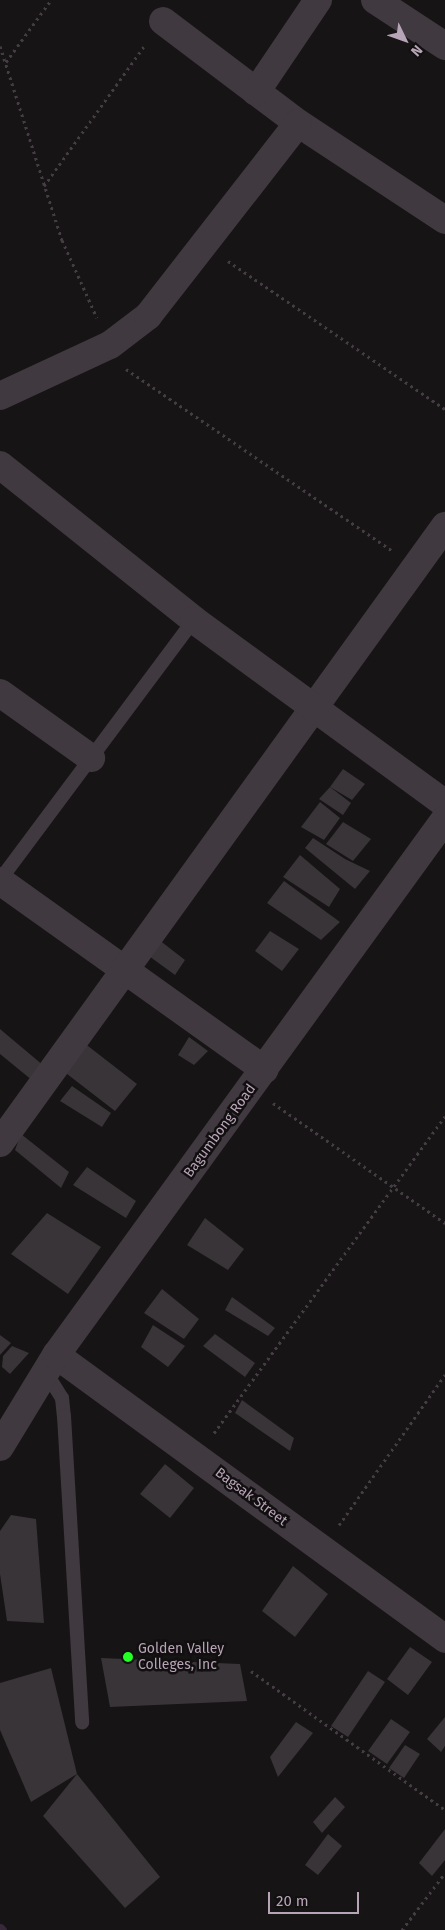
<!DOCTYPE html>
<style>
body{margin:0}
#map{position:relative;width:445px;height:1930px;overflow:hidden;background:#161415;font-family:"Fira Sans",sans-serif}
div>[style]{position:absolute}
.stream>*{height:9px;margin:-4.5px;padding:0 4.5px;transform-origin:4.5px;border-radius:4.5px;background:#37293b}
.building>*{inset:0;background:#383437}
.path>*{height:3px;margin-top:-1.5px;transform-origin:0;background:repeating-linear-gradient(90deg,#453d44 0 2.5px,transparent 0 6.5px)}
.service>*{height:14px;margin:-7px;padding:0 7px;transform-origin:7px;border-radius:7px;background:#40393f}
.minor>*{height:28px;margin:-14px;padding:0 14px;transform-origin:14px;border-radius:14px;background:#40393f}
.tertiary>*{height:28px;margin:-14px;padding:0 14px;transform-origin:14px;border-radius:14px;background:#40393f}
.dots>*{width:14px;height:14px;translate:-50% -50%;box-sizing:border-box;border:2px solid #110f10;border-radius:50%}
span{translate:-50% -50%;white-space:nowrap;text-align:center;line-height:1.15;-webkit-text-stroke:5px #110f10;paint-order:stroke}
.street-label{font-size:14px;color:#b8a4b7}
.poi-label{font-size:14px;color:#b8a4b7}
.left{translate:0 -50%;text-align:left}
.north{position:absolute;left:380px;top:15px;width:50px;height:50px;-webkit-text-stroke:4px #110f10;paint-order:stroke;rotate:132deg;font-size:14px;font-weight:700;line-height:20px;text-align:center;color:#b8a4b7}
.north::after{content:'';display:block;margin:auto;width:18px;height:22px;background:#b8a4b7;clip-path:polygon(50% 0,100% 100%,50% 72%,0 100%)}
.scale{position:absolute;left:268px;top:1892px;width:91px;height:22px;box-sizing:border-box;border:2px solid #b8a4b7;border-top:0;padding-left:6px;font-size:15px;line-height:18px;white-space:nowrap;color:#b8a4b7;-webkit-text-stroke:4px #110f10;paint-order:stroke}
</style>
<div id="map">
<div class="stream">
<div style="left:0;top:1928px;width:3px;rotate:45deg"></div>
</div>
<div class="building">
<div style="clip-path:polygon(343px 769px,365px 784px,352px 800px,330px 787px)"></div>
<div style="clip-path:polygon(330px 787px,351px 803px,343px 815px,319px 799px)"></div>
<div style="clip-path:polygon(320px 802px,340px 818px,324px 840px,301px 827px)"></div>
<div style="clip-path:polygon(343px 822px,371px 839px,353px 861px,326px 844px)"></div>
<div style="clip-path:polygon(313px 838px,345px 859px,370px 871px,355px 889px,305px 848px)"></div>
<div style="clip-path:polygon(300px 855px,340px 889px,329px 907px,283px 877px)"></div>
<div style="clip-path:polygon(284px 881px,340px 922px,321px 940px,267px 903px)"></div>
<div style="clip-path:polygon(270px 931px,299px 949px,282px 971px,255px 951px)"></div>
<div style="clip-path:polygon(154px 936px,185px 960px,175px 975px,142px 951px)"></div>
<div style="clip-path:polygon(0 1029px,44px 1066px,33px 1081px,0 1054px)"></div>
<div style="clip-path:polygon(189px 1037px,208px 1051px,194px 1065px,178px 1055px)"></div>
<div style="clip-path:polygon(79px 1039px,137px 1084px,115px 1111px,58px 1067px)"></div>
<div style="clip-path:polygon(72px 1086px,111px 1113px,102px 1127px,60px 1101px)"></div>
<div style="clip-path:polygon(21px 1134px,69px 1172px,61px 1188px,15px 1150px)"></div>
<div style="clip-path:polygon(87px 1167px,136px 1201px,126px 1218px,73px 1185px)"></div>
<div style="clip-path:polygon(47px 1213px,101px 1247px,68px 1294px,11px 1254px)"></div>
<div style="clip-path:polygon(205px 1218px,244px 1249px,228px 1270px,187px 1245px)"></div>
<div style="clip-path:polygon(162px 1289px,199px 1319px,184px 1339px,144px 1313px)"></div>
<div style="clip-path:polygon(232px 1297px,275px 1328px,268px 1336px,225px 1310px)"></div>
<div style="clip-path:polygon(153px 1325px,185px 1346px,168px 1367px,141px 1347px)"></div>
<div style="clip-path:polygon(215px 1334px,255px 1363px,245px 1377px,203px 1346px)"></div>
<div style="clip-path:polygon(0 1335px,11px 1343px,0 1355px)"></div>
<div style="clip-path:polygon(12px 1346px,29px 1353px,10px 1374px,2px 1367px,3px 1356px)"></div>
<div style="clip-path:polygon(242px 1400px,294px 1438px,290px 1451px,235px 1413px)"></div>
<div style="clip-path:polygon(165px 1464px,194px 1488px,170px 1518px,140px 1494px)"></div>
<div style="clip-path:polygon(11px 1515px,36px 1519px,44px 1623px,7px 1621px,0 1574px,0 1531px)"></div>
<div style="clip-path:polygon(293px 1566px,328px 1594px,295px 1637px,262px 1611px)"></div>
<div style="clip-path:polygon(410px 1647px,432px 1662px,408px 1695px,387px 1679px)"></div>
<div style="clip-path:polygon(101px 1658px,240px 1664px,247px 1701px,110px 1707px)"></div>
<div style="clip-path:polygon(51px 1668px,77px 1774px,31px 1802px,0 1730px,0 1683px)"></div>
<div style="clip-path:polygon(368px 1671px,385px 1682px,348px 1737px,331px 1726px)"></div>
<div style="clip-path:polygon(445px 1717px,445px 1746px,441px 1752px,427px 1739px)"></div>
<div style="clip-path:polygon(391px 1719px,410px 1732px,387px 1764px,368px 1751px)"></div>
<div style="clip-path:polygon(296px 1722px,313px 1733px,278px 1777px,270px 1757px)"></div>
<div style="clip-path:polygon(405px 1745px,420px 1754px,404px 1778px,389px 1768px)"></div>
<div style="clip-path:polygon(77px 1774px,160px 1877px,125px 1908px,43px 1816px)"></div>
<div style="clip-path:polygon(335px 1797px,345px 1807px,322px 1833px,313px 1822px)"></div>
<div style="clip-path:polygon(445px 1829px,445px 1860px,432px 1876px,419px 1863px)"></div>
<div style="clip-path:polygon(328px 1834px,342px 1846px,318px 1875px,305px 1865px)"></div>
</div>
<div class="path">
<div style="left:0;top:46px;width:204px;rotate:72.3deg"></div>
<div style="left:62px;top:240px;width:85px;rotate:65.8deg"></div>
<div style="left:6px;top:62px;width:77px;rotate:-54deg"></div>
<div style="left:44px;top:186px;width:173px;rotate:-54.4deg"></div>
<div style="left:228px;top:261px;width:263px;rotate:34.3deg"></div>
<div style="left:126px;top:369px;width:321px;rotate:34.3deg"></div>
<div style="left:273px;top:1103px;width:210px;rotate:34.9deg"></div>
<div style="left:214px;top:1433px;width:392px;rotate:-53.9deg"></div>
<div style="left:339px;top:1525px;width:184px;rotate:-54.8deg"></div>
<div style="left:251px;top:1671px;width:239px;rotate:35.6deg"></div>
<div style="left:402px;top:1930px;width:71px;rotate:-53deg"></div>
</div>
<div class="service">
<div style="left:0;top:880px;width:324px;rotate:-53.3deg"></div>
<div style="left:45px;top:1371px;width:32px;rotate:58deg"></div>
<div style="left:62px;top:1398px;width:18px;rotate:84deg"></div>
<div style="left:64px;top:1416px;width:307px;rotate:86.6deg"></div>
</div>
<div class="minor">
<div style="left:375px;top:0;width:84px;rotate:33.3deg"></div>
<div style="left:163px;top:21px;width:169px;rotate:37.1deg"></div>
<div style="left:298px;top:123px;width:176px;rotate:33.4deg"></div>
<div style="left:256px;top:92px;width:111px;rotate:-56deg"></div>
<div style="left:0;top:396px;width:121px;rotate:-24.9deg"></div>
<div style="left:110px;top:345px;width:48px;rotate:-37.3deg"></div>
<div style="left:148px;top:316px;width:244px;rotate:-52.1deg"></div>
<div style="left:0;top:693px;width:112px;rotate:35.5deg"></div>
<div style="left:0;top:881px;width:325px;rotate:35.5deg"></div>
<div style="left:0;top:1143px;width:761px;rotate:-54.2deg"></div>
<div style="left:56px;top:1355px;width:482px;rotate:36.1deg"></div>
</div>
<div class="tertiary">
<div style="left:0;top:465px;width:248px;rotate:38.6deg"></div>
<div style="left:194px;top:620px;width:311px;rotate:36.2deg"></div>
<div style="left:0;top:1447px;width:108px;rotate:-58.7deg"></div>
<div style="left:56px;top:1355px;width:662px;rotate:-54.03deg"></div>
</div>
<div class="dots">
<div style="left:128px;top:1657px;background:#23ff25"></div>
</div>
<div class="street-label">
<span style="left:220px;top:1131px;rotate:-54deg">Bagumbong Road</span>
<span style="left:251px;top:1497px;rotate:37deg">Bagsak Street</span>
</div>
<div class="poi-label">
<span class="left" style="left:138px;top:1657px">Golden Valley<br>Colleges, Inc</span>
</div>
<div class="north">N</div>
<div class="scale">20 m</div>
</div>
